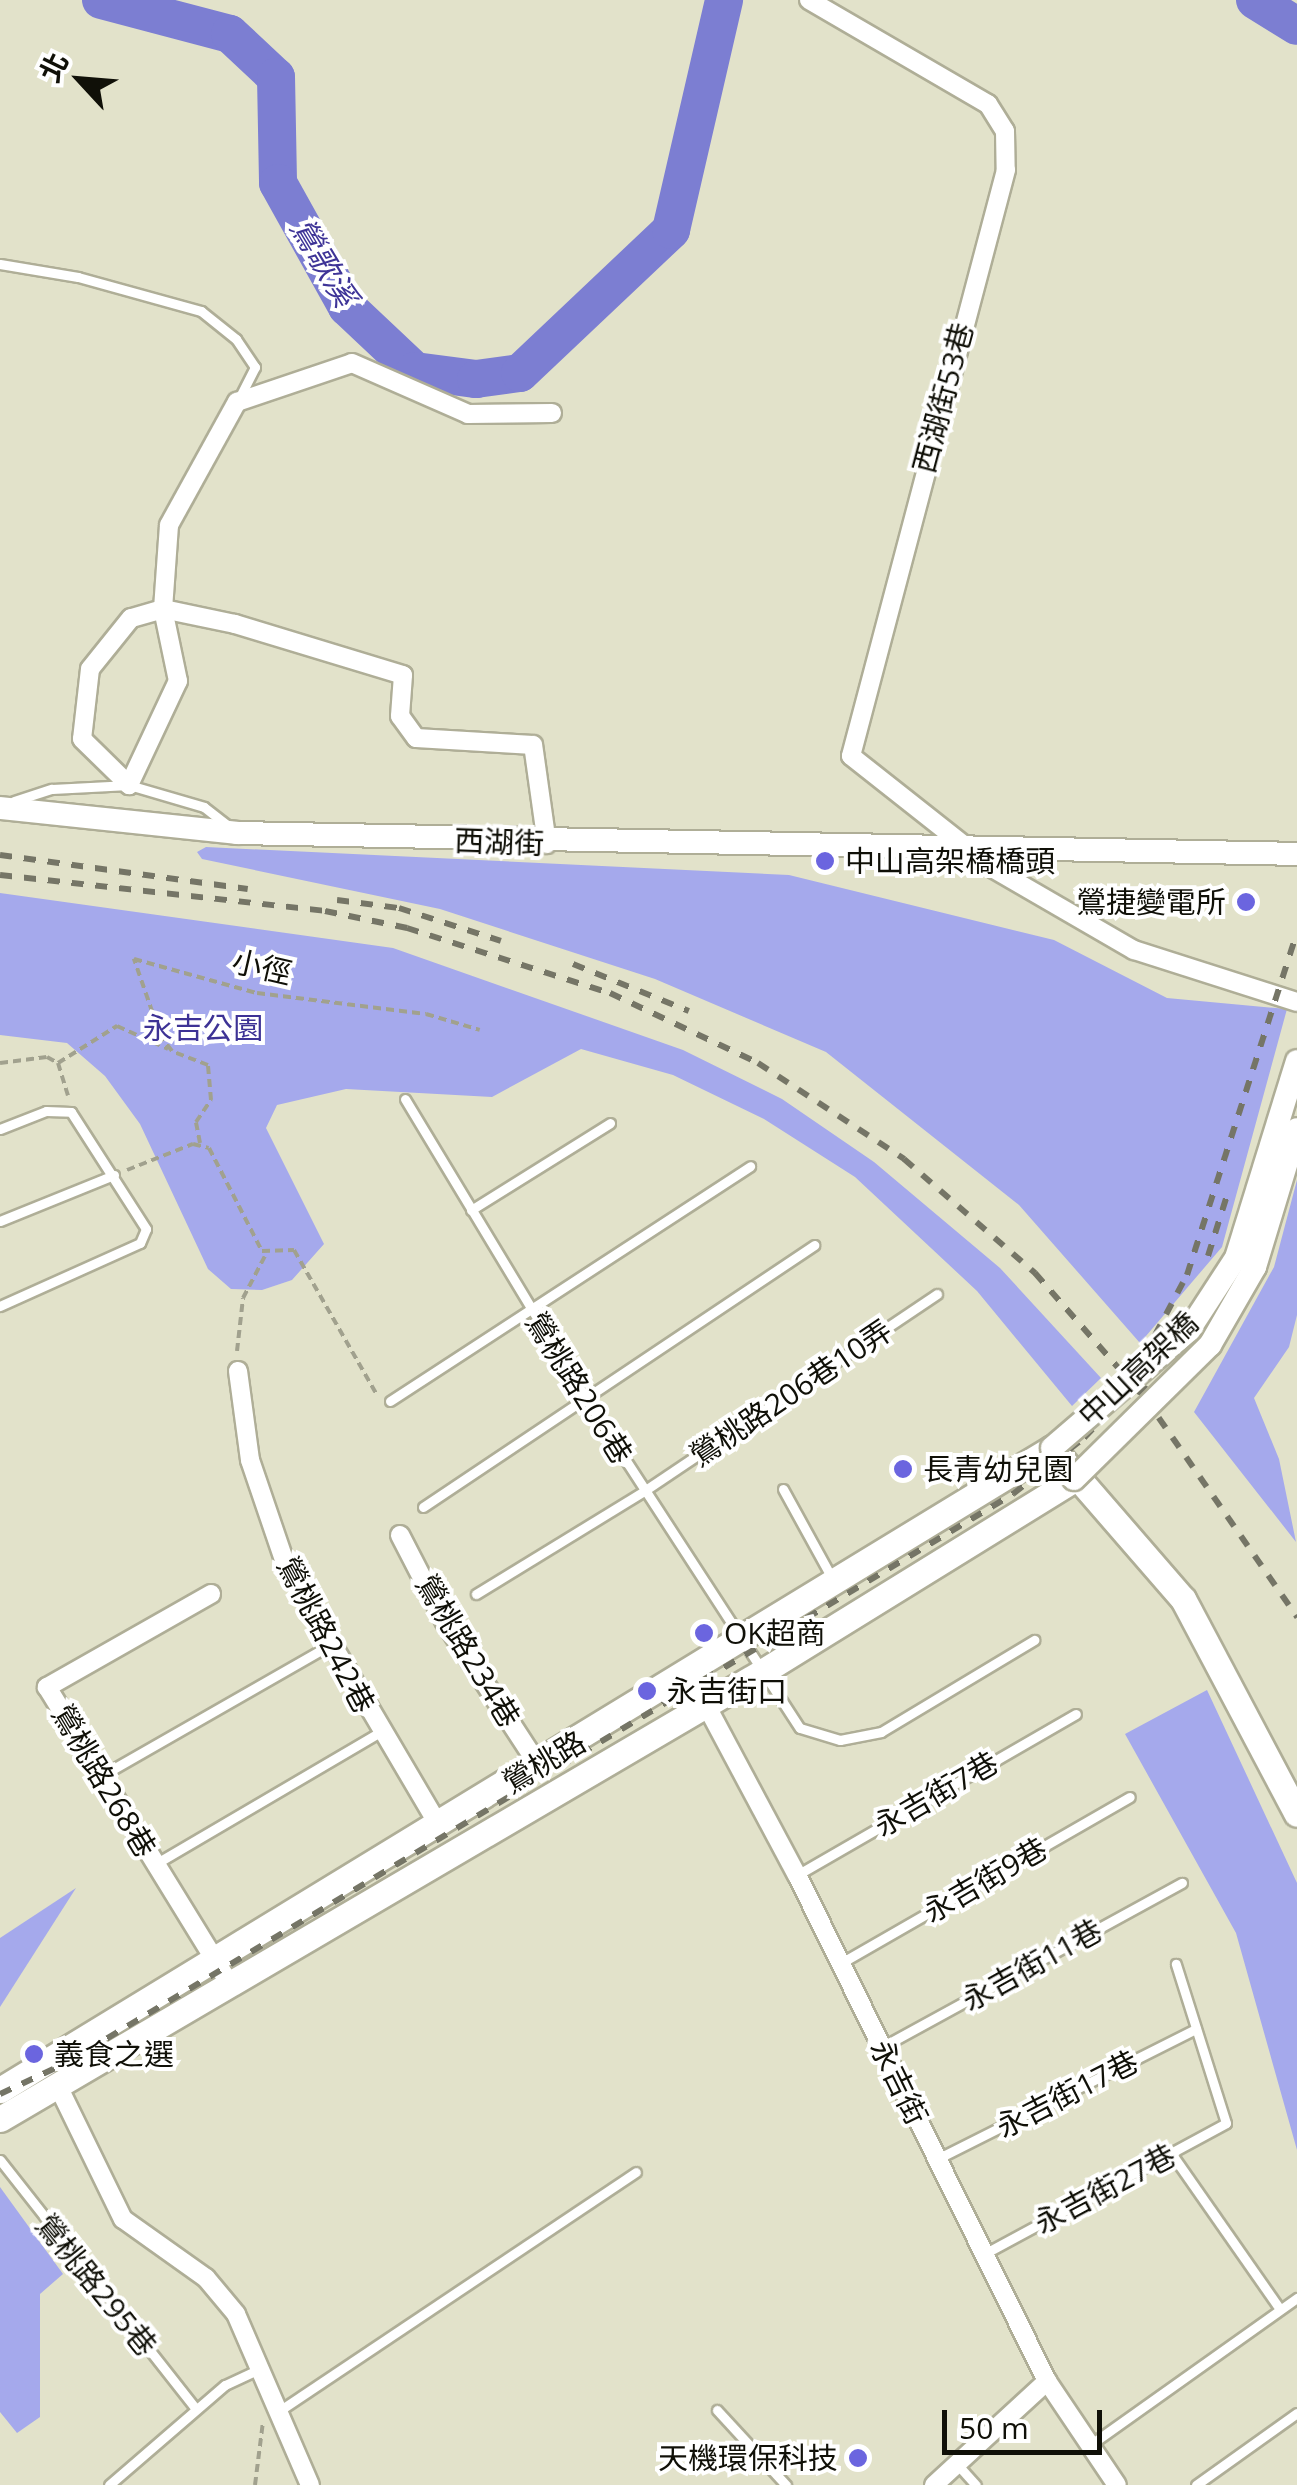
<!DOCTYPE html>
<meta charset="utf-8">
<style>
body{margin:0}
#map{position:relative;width:1297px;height:2485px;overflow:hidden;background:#e2e2ca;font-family:"Open Sans","Noto Sans TC",sans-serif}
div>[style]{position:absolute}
.green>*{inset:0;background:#a5a9ec}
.river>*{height:38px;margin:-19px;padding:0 19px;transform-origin:19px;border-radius:19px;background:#7c7ed2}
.path>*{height:4px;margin-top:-2px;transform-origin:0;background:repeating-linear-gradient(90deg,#a1a18e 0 8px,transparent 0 13px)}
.roads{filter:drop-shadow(2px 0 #afae97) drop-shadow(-2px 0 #afae97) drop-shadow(0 2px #afae97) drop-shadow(0 -2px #afae97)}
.service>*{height:9px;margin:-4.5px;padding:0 4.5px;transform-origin:4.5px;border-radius:4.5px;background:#fff}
.minor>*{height:18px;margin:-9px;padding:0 9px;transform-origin:9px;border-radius:9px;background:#fff}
.tertiary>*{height:22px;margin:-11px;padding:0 11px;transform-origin:11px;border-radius:11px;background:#fff}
.secondary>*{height:25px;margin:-12.5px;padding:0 12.5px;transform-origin:12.5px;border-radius:12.5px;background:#fff}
.rail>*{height:6px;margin-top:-3px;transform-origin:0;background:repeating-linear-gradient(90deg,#757566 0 12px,transparent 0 24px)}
.bridges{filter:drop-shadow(2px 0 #afae97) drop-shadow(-2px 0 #afae97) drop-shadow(0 2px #afae97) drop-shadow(0 -2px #afae97)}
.tertiary-bridge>*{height:22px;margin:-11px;padding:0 11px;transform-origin:11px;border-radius:11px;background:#fff}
.dots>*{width:28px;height:28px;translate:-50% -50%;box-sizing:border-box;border:5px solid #fff;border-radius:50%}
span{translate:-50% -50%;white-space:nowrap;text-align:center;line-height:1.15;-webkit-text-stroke:8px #fff;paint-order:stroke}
.street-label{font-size:30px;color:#101008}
.poi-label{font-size:30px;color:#101008}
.left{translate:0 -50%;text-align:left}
.right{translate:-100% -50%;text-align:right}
.park-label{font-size:30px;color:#3d3295}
.water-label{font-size:32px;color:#3e3497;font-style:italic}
.north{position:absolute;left:30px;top:30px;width:100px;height:100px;-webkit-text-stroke:8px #fff;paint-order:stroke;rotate:296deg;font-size:28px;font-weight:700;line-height:40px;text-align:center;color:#101008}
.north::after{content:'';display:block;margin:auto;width:35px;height:45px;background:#101008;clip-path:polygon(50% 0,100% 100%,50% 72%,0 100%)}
.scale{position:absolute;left:942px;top:2410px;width:160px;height:45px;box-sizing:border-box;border:5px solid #101008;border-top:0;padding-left:12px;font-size:30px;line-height:35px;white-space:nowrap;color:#101008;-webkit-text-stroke:8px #fff;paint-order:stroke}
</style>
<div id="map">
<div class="green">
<div style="clip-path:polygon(206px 847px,789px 875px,1054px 940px,1167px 998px,1287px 1009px,1222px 1247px,1140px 1343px,1019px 1205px,826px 1052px,655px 979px,440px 909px,202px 859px,197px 852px)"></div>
<div style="clip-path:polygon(0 893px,393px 948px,683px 1050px,782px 1099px,874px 1162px,1000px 1268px,1101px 1378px,1072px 1406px,977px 1291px,855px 1177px,764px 1119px,673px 1075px,581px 1049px,492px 1097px,346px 1089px,277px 1105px,266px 1128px,324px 1244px,292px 1280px,262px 1290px,231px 1289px,208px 1269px,140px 1124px,105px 1076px,67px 1043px,0 1035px)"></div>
<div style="clip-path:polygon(1297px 1180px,1297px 1315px,1289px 1347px,1254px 1398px,1279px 1459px,1296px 1542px,1194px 1412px,1274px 1267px)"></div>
<div style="clip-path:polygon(1207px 1690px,1297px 1883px,1297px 2150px,1236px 1933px,1125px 1734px)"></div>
<div style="clip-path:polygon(76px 1888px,0 2007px,0 1938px)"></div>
<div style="clip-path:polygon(0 2187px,63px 2274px,40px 2294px,40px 2417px,17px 2433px,0 2412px)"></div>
</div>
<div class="river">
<div style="left:101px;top:0;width:133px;rotate:14.8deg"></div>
<div style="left:230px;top:34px;width:63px;rotate:43.1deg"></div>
<div style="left:276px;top:77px;width:106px;rotate:88.9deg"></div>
<div style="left:278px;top:183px;width:142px;rotate:60.9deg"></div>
<div style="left:347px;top:307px;width:93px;rotate:43.3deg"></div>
<div style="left:415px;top:371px;width:62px;rotate:7.5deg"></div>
<div style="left:476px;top:379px;width:44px;rotate:-7.8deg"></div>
<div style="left:520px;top:373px;width:208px;rotate:-43.4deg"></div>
<div style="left:671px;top:230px;width:236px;rotate:-77deg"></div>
<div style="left:1255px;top:0;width:49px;rotate:31.8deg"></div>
</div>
<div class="path">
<div style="left:0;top:1063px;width:47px;rotate:-7.3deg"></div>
<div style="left:47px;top:1057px;width:13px;rotate:29deg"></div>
<div style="left:58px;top:1063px;width:34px;rotate:73deg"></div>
<div style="left:58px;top:1063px;width:70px;rotate:-32.1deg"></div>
<div style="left:117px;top:1026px;width:56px;rotate:24.3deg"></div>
<div style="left:200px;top:1143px;width:21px;rotate:-101deg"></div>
<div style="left:196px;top:1122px;width:27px;rotate:-56deg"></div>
<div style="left:211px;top:1100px;width:35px;rotate:-95deg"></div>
<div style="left:208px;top:1065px;width:39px;rotate:-159deg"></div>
<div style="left:172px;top:1051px;width:18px;rotate:-128deg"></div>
<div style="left:161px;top:1037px;width:83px;rotate:-109.1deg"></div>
<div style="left:134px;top:959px;width:128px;rotate:15.5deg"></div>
<div style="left:257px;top:993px;width:170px;rotate:7.1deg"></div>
<div style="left:426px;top:1014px;width:56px;rotate:16.5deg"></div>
<div style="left:127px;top:1170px;width:71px;rotate:-21.5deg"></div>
<div style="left:193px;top:1144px;width:16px;rotate:14deg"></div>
<div style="left:209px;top:1148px;width:116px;rotate:62.8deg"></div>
<div style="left:262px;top:1251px;width:32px;rotate:-2deg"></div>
<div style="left:294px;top:1250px;width:165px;rotate:60.2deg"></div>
<div style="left:237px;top:1351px;width:53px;rotate:-83.5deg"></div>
<div style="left:243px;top:1298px;width:47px;rotate:-62.4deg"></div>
<div style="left:255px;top:2485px;width:64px;rotate:-82.8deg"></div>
</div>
<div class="roads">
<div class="service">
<div style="left:0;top:264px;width:79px;rotate:9.5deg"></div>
<div style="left:78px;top:277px;width:128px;rotate:15.5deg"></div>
<div style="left:201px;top:311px;width:45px;rotate:38.7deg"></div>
<div style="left:236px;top:339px;width:34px;rotate:56deg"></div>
<div style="left:255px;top:367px;width:37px;rotate:117deg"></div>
<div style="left:14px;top:801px;width:40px;rotate:-18deg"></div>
<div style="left:52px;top:789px;width:77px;rotate:-3deg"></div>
<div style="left:129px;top:785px;width:78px;rotate:16.3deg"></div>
<div style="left:204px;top:807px;width:29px;rotate:38deg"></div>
<div style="left:405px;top:1099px;width:350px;rotate:58.9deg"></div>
<div style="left:586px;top:1399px;width:392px;rotate:57deg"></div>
<div style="left:800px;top:1728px;width:42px;rotate:16.7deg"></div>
<div style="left:840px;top:1740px;width:42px;rotate:-11deg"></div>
<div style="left:881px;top:1732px;width:179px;rotate:-31deg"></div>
<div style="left:0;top:1129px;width:49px;rotate:-21.4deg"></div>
<div style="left:46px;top:1111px;width:25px;rotate:2deg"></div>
<div style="left:71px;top:1112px;width:139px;rotate:57.3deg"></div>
<div style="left:146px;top:1229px;width:15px;rotate:113deg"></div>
<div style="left:140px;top:1243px;width:154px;rotate:155.8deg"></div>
<div style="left:471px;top:1210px;width:164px;rotate:-32deg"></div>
<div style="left:0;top:1221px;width:123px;rotate:-22deg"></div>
<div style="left:390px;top:1401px;width:430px;rotate:-33.1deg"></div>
<div style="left:783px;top:1489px;width:102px;rotate:61.2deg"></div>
<div style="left:423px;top:1507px;width:471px;rotate:-33.8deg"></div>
<div style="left:476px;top:1594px;width:197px;rotate:-31.5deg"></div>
<div style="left:644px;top:1491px;width:353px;rotate:-33.9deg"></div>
<div style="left:101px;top:1776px;width:262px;rotate:-29.8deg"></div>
<div style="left:157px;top:1863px;width:257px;rotate:-30.4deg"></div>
<div style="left:797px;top:1875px;width:322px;rotate:-30deg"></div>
<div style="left:841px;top:1963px;width:333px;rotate:-29.9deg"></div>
<div style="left:882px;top:2047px;width:342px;rotate:-28.7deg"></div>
<div style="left:1171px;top:2153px;width:190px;rotate:55.1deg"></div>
<div style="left:937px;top:2159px;width:290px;rotate:-26.7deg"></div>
<div style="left:0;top:2160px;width:315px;rotate:51.8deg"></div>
<div style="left:984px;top:2254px;width:275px;rotate:-28.4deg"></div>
<div style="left:1226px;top:2123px;width:167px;rotate:-107.5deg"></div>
<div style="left:717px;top:2410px;width:102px;rotate:47.4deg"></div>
<div style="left:276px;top:2413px;width:433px;rotate:-33.8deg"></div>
<div style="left:1090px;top:2445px;width:254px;rotate:-35.4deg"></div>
<div style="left:957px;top:2464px;width:28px;rotate:48deg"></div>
<div style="left:109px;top:2485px;width:153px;rotate:-40.8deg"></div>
<div style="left:225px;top:2385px;width:35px;rotate:-25deg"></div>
<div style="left:1196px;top:2485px;width:124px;rotate:-35.5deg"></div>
</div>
<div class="minor">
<div style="left:809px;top:0;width:207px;rotate:30.2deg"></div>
<div style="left:988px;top:104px;width:32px;rotate:58deg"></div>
<div style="left:1005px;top:131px;width:39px;rotate:89deg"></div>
<div style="left:1006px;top:170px;width:606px;rotate:104.82deg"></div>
<div style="left:851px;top:756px;width:182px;rotate:38.3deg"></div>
<div style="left:994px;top:869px;width:162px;rotate:30.1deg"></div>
<div style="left:1134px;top:950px;width:171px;rotate:17.7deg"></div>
<div style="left:547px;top:844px;width:100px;rotate:-98deg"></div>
<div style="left:533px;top:745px;width:117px;rotate:-176.6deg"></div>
<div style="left:416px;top:738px;width:27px;rotate:-126deg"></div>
<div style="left:400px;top:716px;width:41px;rotate:-85.8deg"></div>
<div style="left:403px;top:675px;width:176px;rotate:-163.1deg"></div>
<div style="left:235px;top:624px;width:74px;rotate:-168.2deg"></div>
<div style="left:163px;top:609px;width:33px;rotate:164deg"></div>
<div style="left:131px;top:618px;width:65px;rotate:128.8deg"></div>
<div style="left:90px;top:669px;width:70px;rotate:96.5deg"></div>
<div style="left:82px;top:739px;width:66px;rotate:44.4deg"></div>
<div style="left:129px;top:785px;width:115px;rotate:-64.8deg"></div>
<div style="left:178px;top:681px;width:74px;rotate:-101.8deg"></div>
<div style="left:163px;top:609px;width:84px;rotate:-85.9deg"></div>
<div style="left:169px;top:525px;width:141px;rotate:-61.1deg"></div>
<div style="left:237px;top:402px;width:121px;rotate:-18.7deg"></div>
<div style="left:352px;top:363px;width:127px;rotate:23.7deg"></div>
<div style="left:468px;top:414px;width:84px;rotate:-0.7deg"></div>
<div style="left:238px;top:1371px;width:90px;rotate:82.3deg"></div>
<div style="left:250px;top:1460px;width:112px;rotate:71.2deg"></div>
<div style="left:286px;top:1566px;width:302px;rotate:59.5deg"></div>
<div style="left:400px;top:1535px;width:98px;rotate:62.7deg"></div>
<div style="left:445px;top:1622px;width:172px;rotate:56.9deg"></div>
<div style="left:211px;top:1594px;width:189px;rotate:150.4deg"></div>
<div style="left:47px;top:1687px;width:349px;rotate:58.4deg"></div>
<div style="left:689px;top:1673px;width:229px;rotate:61.9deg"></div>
<div style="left:797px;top:1875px;width:564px;rotate:63.71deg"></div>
<div style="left:1047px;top:2381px;width:125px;rotate:56.1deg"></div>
<div style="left:58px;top:2086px;width:148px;rotate:64deg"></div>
<div style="left:123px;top:2219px;width:102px;rotate:35.4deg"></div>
<div style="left:206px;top:2278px;width:47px;rotate:50.2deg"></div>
<div style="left:236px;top:2314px;width:186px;rotate:66.6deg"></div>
<div style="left:934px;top:2485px;width:154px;rotate:-42.6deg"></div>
</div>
<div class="tertiary">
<div style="left:0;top:808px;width:238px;rotate:6deg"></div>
<div style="left:237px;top:833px;width:1060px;rotate:1.13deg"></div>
</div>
<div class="secondary">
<div style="left:0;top:2090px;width:1232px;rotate:-31.39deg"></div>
<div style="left:1052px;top:1448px;width:200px;rotate:49.1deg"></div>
<div style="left:1183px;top:1599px;width:243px;rotate:62.1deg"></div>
<div style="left:0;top:2119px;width:883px;rotate:-30.4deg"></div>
<div style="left:762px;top:1672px;width:367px;rotate:-31.7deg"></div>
</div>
</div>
<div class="rail">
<div style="left:0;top:855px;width:250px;rotate:7.8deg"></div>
<div style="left:0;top:875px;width:327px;rotate:6.3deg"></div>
<div style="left:325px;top:911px;width:84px;rotate:11.7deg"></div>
<div style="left:407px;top:928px;width:213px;rotate:17.8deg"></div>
<div style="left:610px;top:993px;width:164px;rotate:25.3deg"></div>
<div style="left:758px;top:1063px;width:175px;rotate:33.3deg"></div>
<div style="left:904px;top:1159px;width:174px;rotate:41deg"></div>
<div style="left:1035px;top:1273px;width:167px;rotate:48.7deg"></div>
<div style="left:1145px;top:1398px;width:267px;rotate:55.2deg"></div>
<div style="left:337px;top:900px;width:63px;rotate:7.4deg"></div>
<div style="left:399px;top:908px;width:107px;rotate:17.9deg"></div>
<div style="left:573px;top:964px;width:125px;rotate:22.1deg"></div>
<div style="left:1208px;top:1256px;width:70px;rotate:-72.6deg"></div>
<div style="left:1061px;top:1477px;width:90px;rotate:-42.7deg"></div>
<div style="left:1127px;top:1416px;width:100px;rotate:-59.3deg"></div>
<div style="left:0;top:2094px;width:73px;rotate:-25.2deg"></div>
<div style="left:66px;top:2063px;width:1105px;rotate:-31deg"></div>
<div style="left:1013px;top:1494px;width:90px;rotate:-38.3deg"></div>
<div style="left:1084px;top:1438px;width:54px;rotate:-46.5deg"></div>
<div style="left:1121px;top:1399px;width:140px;rotate:-62deg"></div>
<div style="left:1187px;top:1275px;width:359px;rotate:-72.2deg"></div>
</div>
<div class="bridges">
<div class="tertiary-bridge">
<div style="left:1052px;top:1448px;width:181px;rotate:-40.7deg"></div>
<div style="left:1189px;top:1330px;width:86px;rotate:-56.9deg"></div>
<div style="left:1236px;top:1258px;width:206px;rotate:-72.8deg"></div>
<div style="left:1074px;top:1479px;width:191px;rotate:-44.6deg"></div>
<div style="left:1210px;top:1345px;width:90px;rotate:-60deg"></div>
<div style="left:1255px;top:1267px;width:144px;rotate:-73.1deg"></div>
</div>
</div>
<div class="dots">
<div style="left:825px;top:861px;background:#6b65df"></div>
<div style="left:1246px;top:902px;background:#6b65df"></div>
<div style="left:903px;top:1469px;background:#6b65df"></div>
<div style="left:704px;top:1633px;background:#6b65df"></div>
<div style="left:647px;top:1691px;background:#6b65df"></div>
<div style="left:34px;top:2054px;background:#6b65df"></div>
<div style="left:858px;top:2458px;background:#6b65df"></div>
</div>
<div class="street-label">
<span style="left:943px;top:398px;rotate:-75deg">西湖街53巷</span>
<span style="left:499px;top:842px;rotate:2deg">西湖街</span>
<span style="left:262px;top:967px;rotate:13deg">小徑</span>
<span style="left:1138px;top:1369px;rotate:-43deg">中山高架橋</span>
<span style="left:579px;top:1388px;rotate:58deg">鶯桃路206巷</span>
<span style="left:791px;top:1393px;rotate:-34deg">鶯桃路206巷10弄</span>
<span style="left:326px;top:1635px;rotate:62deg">鶯桃路242巷</span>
<span style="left:468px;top:1651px;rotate:59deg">鶯桃路234巷</span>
<span style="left:544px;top:1762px;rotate:-31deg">鶯桃路</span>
<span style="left:104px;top:1781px;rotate:59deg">鶯桃路268巷</span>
<span style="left:936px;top:1794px;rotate:-30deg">永吉街7巷</span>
<span style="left:985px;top:1880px;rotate:-30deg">永吉街9巷</span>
<span style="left:1032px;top:1965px;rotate:-29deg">永吉街11巷</span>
<span style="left:899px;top:2082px;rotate:64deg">永吉街</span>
<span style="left:1067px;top:2094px;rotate:-27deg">永吉街17巷</span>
<span style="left:1105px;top:2189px;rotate:-28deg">永吉街27巷</span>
<span style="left:96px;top:2285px;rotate:51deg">鶯桃路295巷</span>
</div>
<div class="poi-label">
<span class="left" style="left:845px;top:861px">中山高架橋橋頭</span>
<span class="right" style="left:1226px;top:902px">鶯捷變電所</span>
<span class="left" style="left:923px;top:1469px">長青幼兒園</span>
<span class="left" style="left:724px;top:1633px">OK超商</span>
<span class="left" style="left:667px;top:1691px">永吉街口</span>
<span class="left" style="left:54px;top:2054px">義食之選</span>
<span class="right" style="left:838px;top:2458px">天機環保科技</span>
</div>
<div class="park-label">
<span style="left:203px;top:1028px">永吉公園</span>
</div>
<div class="water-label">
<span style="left:324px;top:262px;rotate:59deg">鶯歌溪</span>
</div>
<div class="north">北</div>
<div class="scale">50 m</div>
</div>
